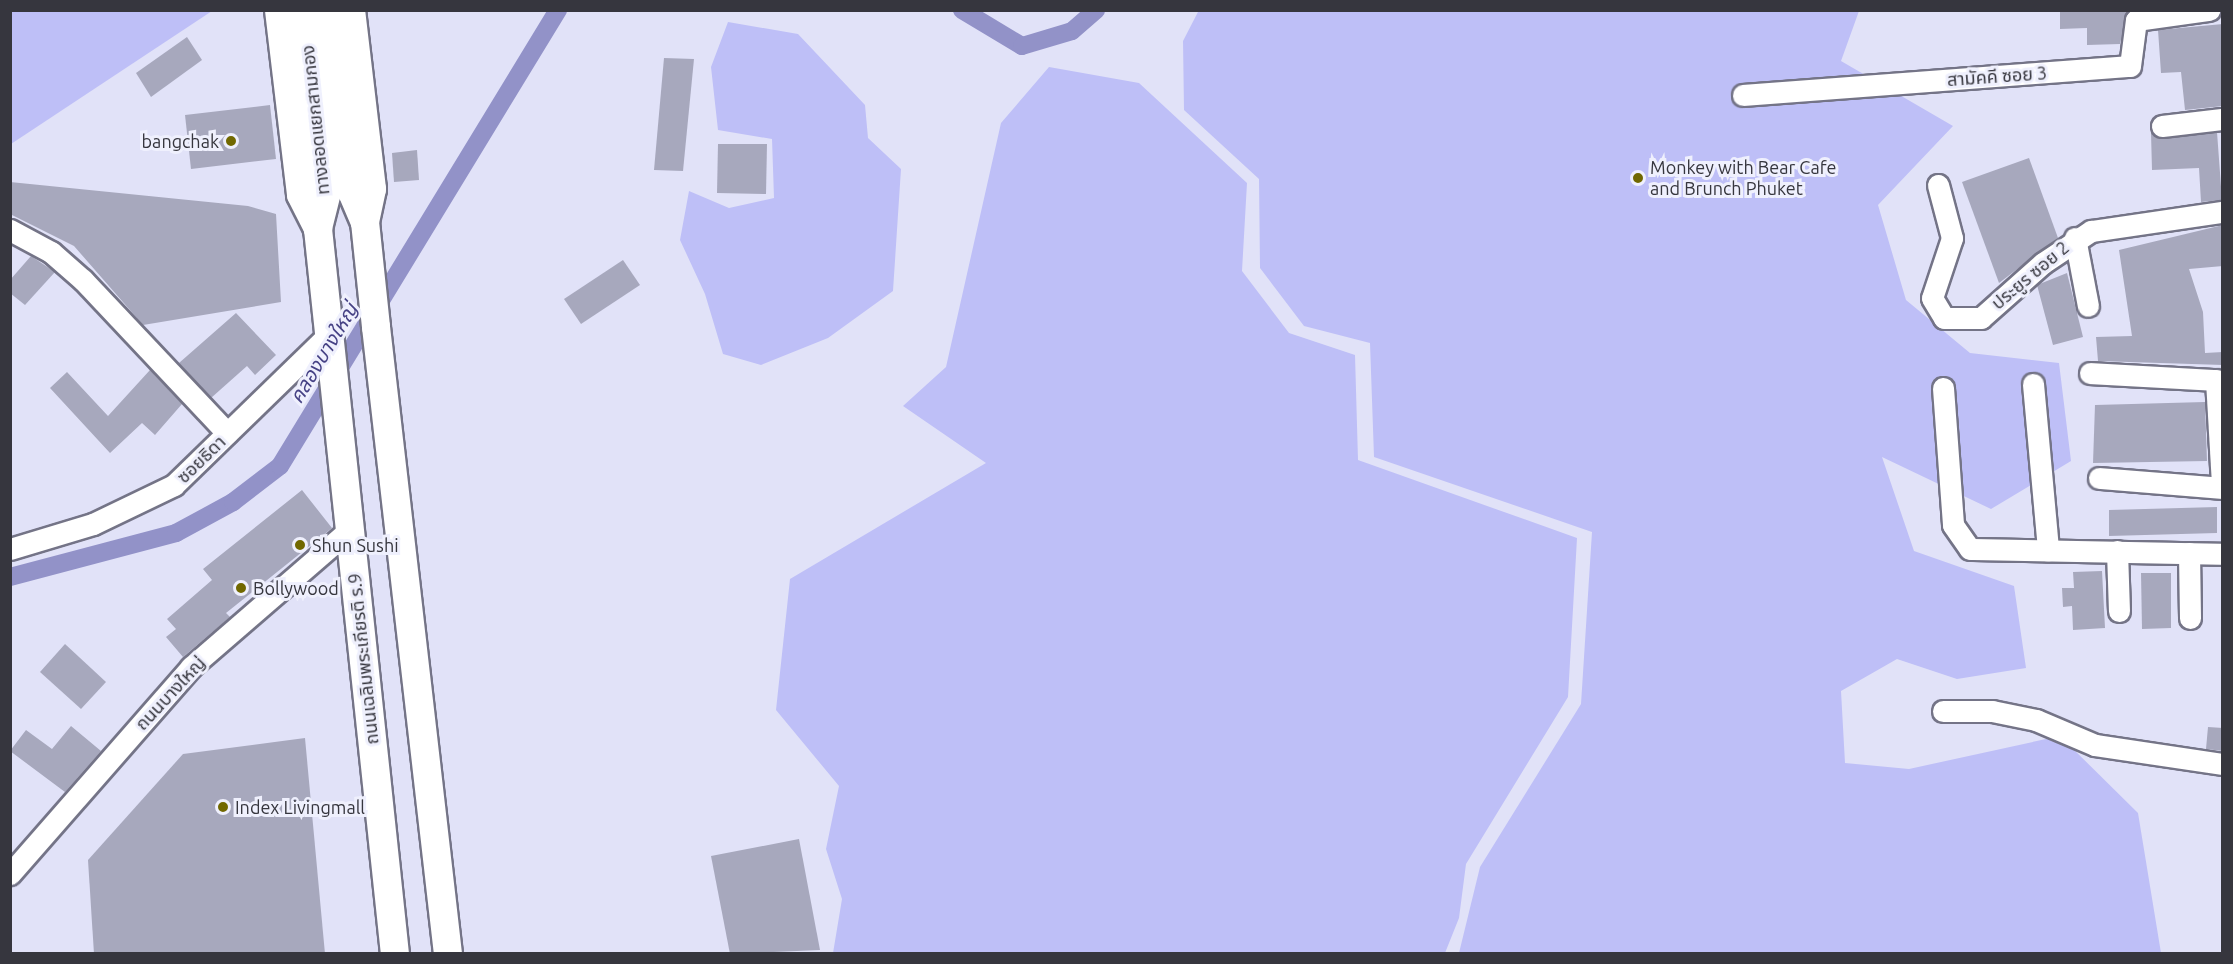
<!DOCTYPE html>
<meta charset="utf-8">
<style>
body{margin:0}
#map{position:relative;width:2233px;height:964px;overflow:hidden;background:#e1e2f8;font-family:Ubuntu,"Noto Sans Thai",sans-serif}
div>[style]{position:absolute}
.green>*{inset:0;background:#bebff7}
.canal>*{height:18px;margin:-9px;padding:0 9px;transform-origin:9px;border-radius:9px;background:#9292c8}
.building>*{inset:0;background:#a7a8bd}
.roads{filter:drop-shadow(2px 0 #747487) drop-shadow(-2px 0 #747487) drop-shadow(0 2px #747487) drop-shadow(0 -2px #747487)}
.minor>*{height:21px;margin:-10.5px;padding:0 10.5px;transform-origin:10.5px;border-radius:10.5px;background:#fff}
.secondary>*{height:28px;margin:-14px;padding:0 14px;transform-origin:14px;border-radius:14px;background:#fff}
.dots>*{width:16px;height:16px;translate:-50% -50%;box-sizing:border-box;border:3px solid #eff0fd;border-radius:50%}
span{translate:-50% -50%;white-space:nowrap;text-align:center;line-height:1.15;-webkit-text-stroke:6px #eff0fd;paint-order:stroke}
.street-label{font-size:18px;color:#36363e}
.poi-label{font-size:18px;color:#36363e}
.right{translate:-100% -50%;text-align:right}
.left{translate:0 -50%;text-align:left}
.water-label{font-size:20px;color:#464285;font-style:italic}
.frame{position:absolute;inset:0;border:12px solid #36363e;pointer-events:none}
</style>
<div id="map">
<div class="green">
<div style="clip-path:polygon(11px 10px,212px 10px,212px 11px,11px 144px)"></div>
<div style="clip-path:polygon(1199px 10px,1859px 11px,1841px 61px,1953px 126px,1878px 205px,1906px 300px,1970px 353px,2059px 363px,2071px 461px,1991px 509px,1882px 457px,1914px 551px,2014px 586px,2026px 668px,1957px 679px,1897px 659px,1841px 691px,1845px 763px,1909px 769px,2060px 736px,2138px 813px,2161px 953px,1459px 953px,1480px 867px,1581px 704px,1592px 532px,1374px 457px,1370px 343px,1304px 326px,1260px 268px,1259px 179px,1184px 110px,1183px 41px)"></div>
<div style="clip-path:polygon(728px 22px,798px 34px,865px 105px,868px 138px,901px 169px,893px 291px,828px 338px,761px 365px,723px 354px,705px 294px,680px 240px,689px 191px,729px 208px,774px 198px,772px 139px,718px 130px,711px 67px)"></div>
<div style="clip-path:polygon(1049px 67px,1139px 83px,1247px 183px,1242px 271px,1289px 333px,1355px 355px,1358px 460px,1577px 538px,1568px 697px,1466px 864px,1459px 918px,1445px 953px,833px 953px,842px 899px,826px 849px,839px 786px,776px 710px,790px 579px,986px 463px,903px 406px,946px 367px,1001px 123px)"></div>
</div>
<div class="canal">
<div style="left:962px;top:10px;width:70px;rotate:31deg"></div>
<div style="left:1022px;top:46px;width:52px;rotate:-16.7deg"></div>
<div style="left:1072px;top:31px;width:32px;rotate:-41deg"></div>
<div style="left:10px;top:577px;width:172px;rotate:-14.8deg"></div>
<div style="left:176px;top:533px;width:65px;rotate:-28.5deg"></div>
<div style="left:233px;top:502px;width:59px;rotate:-37.5deg"></div>
<div style="left:280px;top:466px;width:534px;rotate:-58.63deg"></div>
</div>
<div class="building">
<div style="clip-path:polygon(2060px 10px,2128px 10px,2120px 44px,2087px 45px,2087px 28px,2060px 29px)"></div>
<div style="clip-path:polygon(2223px 24px,2223px 106px,2185px 110px,2181px 72px,2161px 73px,2158px 30px)"></div>
<div style="clip-path:polygon(187px 37px,202px 60px,151px 97px,136px 73px)"></div>
<div style="clip-path:polygon(664px 58px,694px 59px,683px 171px,654px 170px)"></div>
<div style="clip-path:polygon(270px 105px,276px 159px,191px 169px,185px 115px)"></div>
<div style="clip-path:polygon(2217px 132px,2222px 200px,2201px 202px,2199px 168px,2152px 170px,2151px 133px,2163px 139px)"></div>
<div style="clip-path:polygon(718px 144px,767px 144px,766px 194px,717px 193px)"></div>
<div style="clip-path:polygon(417px 150px,419px 180px,394px 182px,392px 153px)"></div>
<div style="clip-path:polygon(2029px 158px,2058px 238px,1999px 283px,1962px 182px)"></div>
<div style="clip-path:polygon(10px 182px,248px 206px,276px 214px,281px 302px,143px 325px,74px 246px,10px 214px)"></div>
<div style="clip-path:polygon(2223px 225px,2223px 266px,2189px 269px,2203px 312px,2205px 353px,2223px 352px,2223px 365px,2098px 361px,2096px 337px,2132px 336px,2119px 250px)"></div>
<div style="clip-path:polygon(31px 256px,55px 272px,25px 305px,10px 293px,10px 280px)"></div>
<div style="clip-path:polygon(623px 260px,640px 285px,581px 324px,564px 299px)"></div>
<div style="clip-path:polygon(2067px 273px,2083px 337px,2053px 345px,2037px 285px)"></div>
<div style="clip-path:polygon(236px 313px,276px 355px,255px 375px,247px 366px,211px 398px,179px 363px)"></div>
<div style="clip-path:polygon(150px 370px,182px 404px,155px 435px,142px 423px,110px 453px,50px 388px,67px 372px,108px 416px)"></div>
<div style="clip-path:polygon(2205px 402px,2207px 461px,2093px 463px,2095px 405px)"></div>
<div style="clip-path:polygon(302px 490px,332px 528px,226px 613px,230px 617px,183px 657px,166px 637px,176px 629px,167px 619px,212px 580px,203px 569px)"></div>
<div style="clip-path:polygon(2217px 507px,2217px 533px,2109px 536px,2109px 510px)"></div>
<div style="clip-path:polygon(2102px 571px,2105px 628px,2073px 630px,2072px 606px,2063px 607px,2062px 588px,2074px 588px,2073px 572px)"></div>
<div style="clip-path:polygon(2141px 573px,2171px 573px,2171px 628px,2142px 629px)"></div>
<div style="clip-path:polygon(65px 644px,106px 682px,81px 709px,40px 672px)"></div>
<div style="clip-path:polygon(71px 726px,101px 751px,65px 792px,10px 751px,26px 730px,52px 749px)"></div>
<div style="clip-path:polygon(2208px 727px,2223px 728px,2223px 751px,2206px 749px)"></div>
<div style="clip-path:polygon(305px 738px,325px 954px,94px 954px,88px 860px,183px 754px)"></div>
<div style="clip-path:polygon(799px 839px,820px 950px,730px 954px,711px 856px)"></div>
</div>
<div class="roads">
<div class="minor">
<div style="left:1743px;top:95px;width:388px;rotate:-4.3deg"></div>
<div style="left:2130px;top:66px;width:46px;rotate:-82.6deg"></div>
<div style="left:2136px;top:20px;width:74px;rotate:-7.8deg"></div>
<div style="left:2162px;top:126px;width:60px;rotate:-6.7deg"></div>
<div style="left:1938px;top:185px;width:55px;rotate:75.2deg"></div>
<div style="left:1952px;top:238px;width:63px;rotate:108.4deg"></div>
<div style="left:1932px;top:298px;width:23px;rotate:59deg"></div>
<div style="left:1944px;top:318px;width:37px"></div>
<div style="left:1981px;top:318px;width:83px;rotate:-41.6deg"></div>
<div style="left:2043px;top:263px;width:58px;rotate:-33.7deg"></div>
<div style="left:2091px;top:231px;width:132px;rotate:-8.3deg"></div>
<div style="left:10px;top:230px;width:47px;rotate:28.2deg"></div>
<div style="left:51px;top:252px;width:43px;rotate:41.2deg"></div>
<div style="left:83px;top:280px;width:210px;rotate:46.7deg"></div>
<div style="left:2075px;top:238px;width:69px;rotate:79.2deg"></div>
<div style="left:2090px;top:373px;width:126px;rotate:3.2deg"></div>
<div style="left:2216px;top:380px;width:104px;rotate:86.7deg"></div>
<div style="left:2033px;top:384px;width:167px;rotate:84.8deg"></div>
<div style="left:1943px;top:388px;width:137px;rotate:85.8deg"></div>
<div style="left:1953px;top:525px;width:29px;rotate:55deg"></div>
<div style="left:1970px;top:549px;width:252px;rotate:1.1deg"></div>
<div style="left:2099px;top:478px;width:123px;rotate:4.6deg"></div>
<div style="left:10px;top:549px;width:87px;rotate:-16.8deg"></div>
<div style="left:93px;top:524px;width:90px;rotate:-25.7deg"></div>
<div style="left:174px;top:485px;width:215px;rotate:-44.2deg"></div>
<div style="left:2117px;top:551px;width:60px;rotate:88.1deg"></div>
<div style="left:2189px;top:553px;width:65px;rotate:89.1deg"></div>
<div style="left:1943px;top:711px;width:49px"></div>
<div style="left:1992px;top:711px;width:45px;rotate:11.6deg"></div>
<div style="left:2036px;top:720px;width:64px;rotate:23deg"></div>
<div style="left:2095px;top:745px;width:128px;rotate:8.5deg"></div>
<div style="left:10px;top:874px;width:275px;rotate:-48.8deg"></div>
<div style="left:191px;top:667px;width:208px;rotate:-40.9deg"></div>
</div>
<div class="secondary">
<div style="left:279px;top:10px;width:186px;rotate:83.2deg"></div>
<div style="left:301px;top:195px;width:38px;rotate:63deg"></div>
<div style="left:318px;top:229px;width:729px;rotate:83.94deg"></div>
<div style="left:304px;top:10px;width:187px;rotate:83.3deg"></div>
<div style="left:326px;top:196px;width:34px;rotate:104deg"></div>
<div style="left:328px;top:10px;width:184px;rotate:82.5deg"></div>
<div style="left:352px;top:192px;width:33px;rotate:67deg"></div>
<div style="left:351px;top:10px;width:180px;rotate:83.3deg"></div>
<div style="left:372px;top:189px;width:34px;rotate:102deg"></div>
<div style="left:365px;top:222px;width:106px;rotate:84deg"></div>
<div style="left:376px;top:327px;width:631px;rotate:83.45deg"></div>
</div>
</div>
<div class="dots">
<div style="left:231px;top:141px;background:#716800"></div>
<div style="left:1638px;top:178px;background:#716800"></div>
<div style="left:300px;top:545px;background:#716800"></div>
<div style="left:241px;top:588px;background:#716800"></div>
<div style="left:223px;top:807px;background:#716800"></div>
</div>
<div class="street-label">
<span style="left:1997px;top:76px;rotate:-4deg">สามัคคี ซอย 3</span>
<span style="left:315px;top:120px;rotate:-96deg">ทางลอดแยกสามกอง</span>
<span style="left:2030px;top:275px;rotate:-40deg">ประยูร ซอย 2</span>
<span style="left:201px;top:459px;rotate:-44deg">ซอยธิดา</span>
<span style="left:363px;top:659px;rotate:-96deg">ถนนเฉลิมพระเกียรติ ร.9</span>
<span style="left:170px;top:693px;rotate:-47deg">ถนนบางใหญ่</span>
</div>
<div class="poi-label">
<span class="right" style="left:219px;top:141px">bangchak</span>
<span class="left" style="left:1650px;top:178px">Monkey with Bear Cafe<br>and Brunch Phuket</span>
<span class="left" style="left:312px;top:545px">Shun Sushi</span>
<span class="left" style="left:253px;top:588px">Bollywood</span>
<span class="left" style="left:235px;top:807px">Index Livingmall</span>
</div>
<div class="water-label">
<span style="left:323px;top:353px;rotate:-59deg">คลองบางใหญ่</span>
</div>
<div class="frame"></div>
</div>
